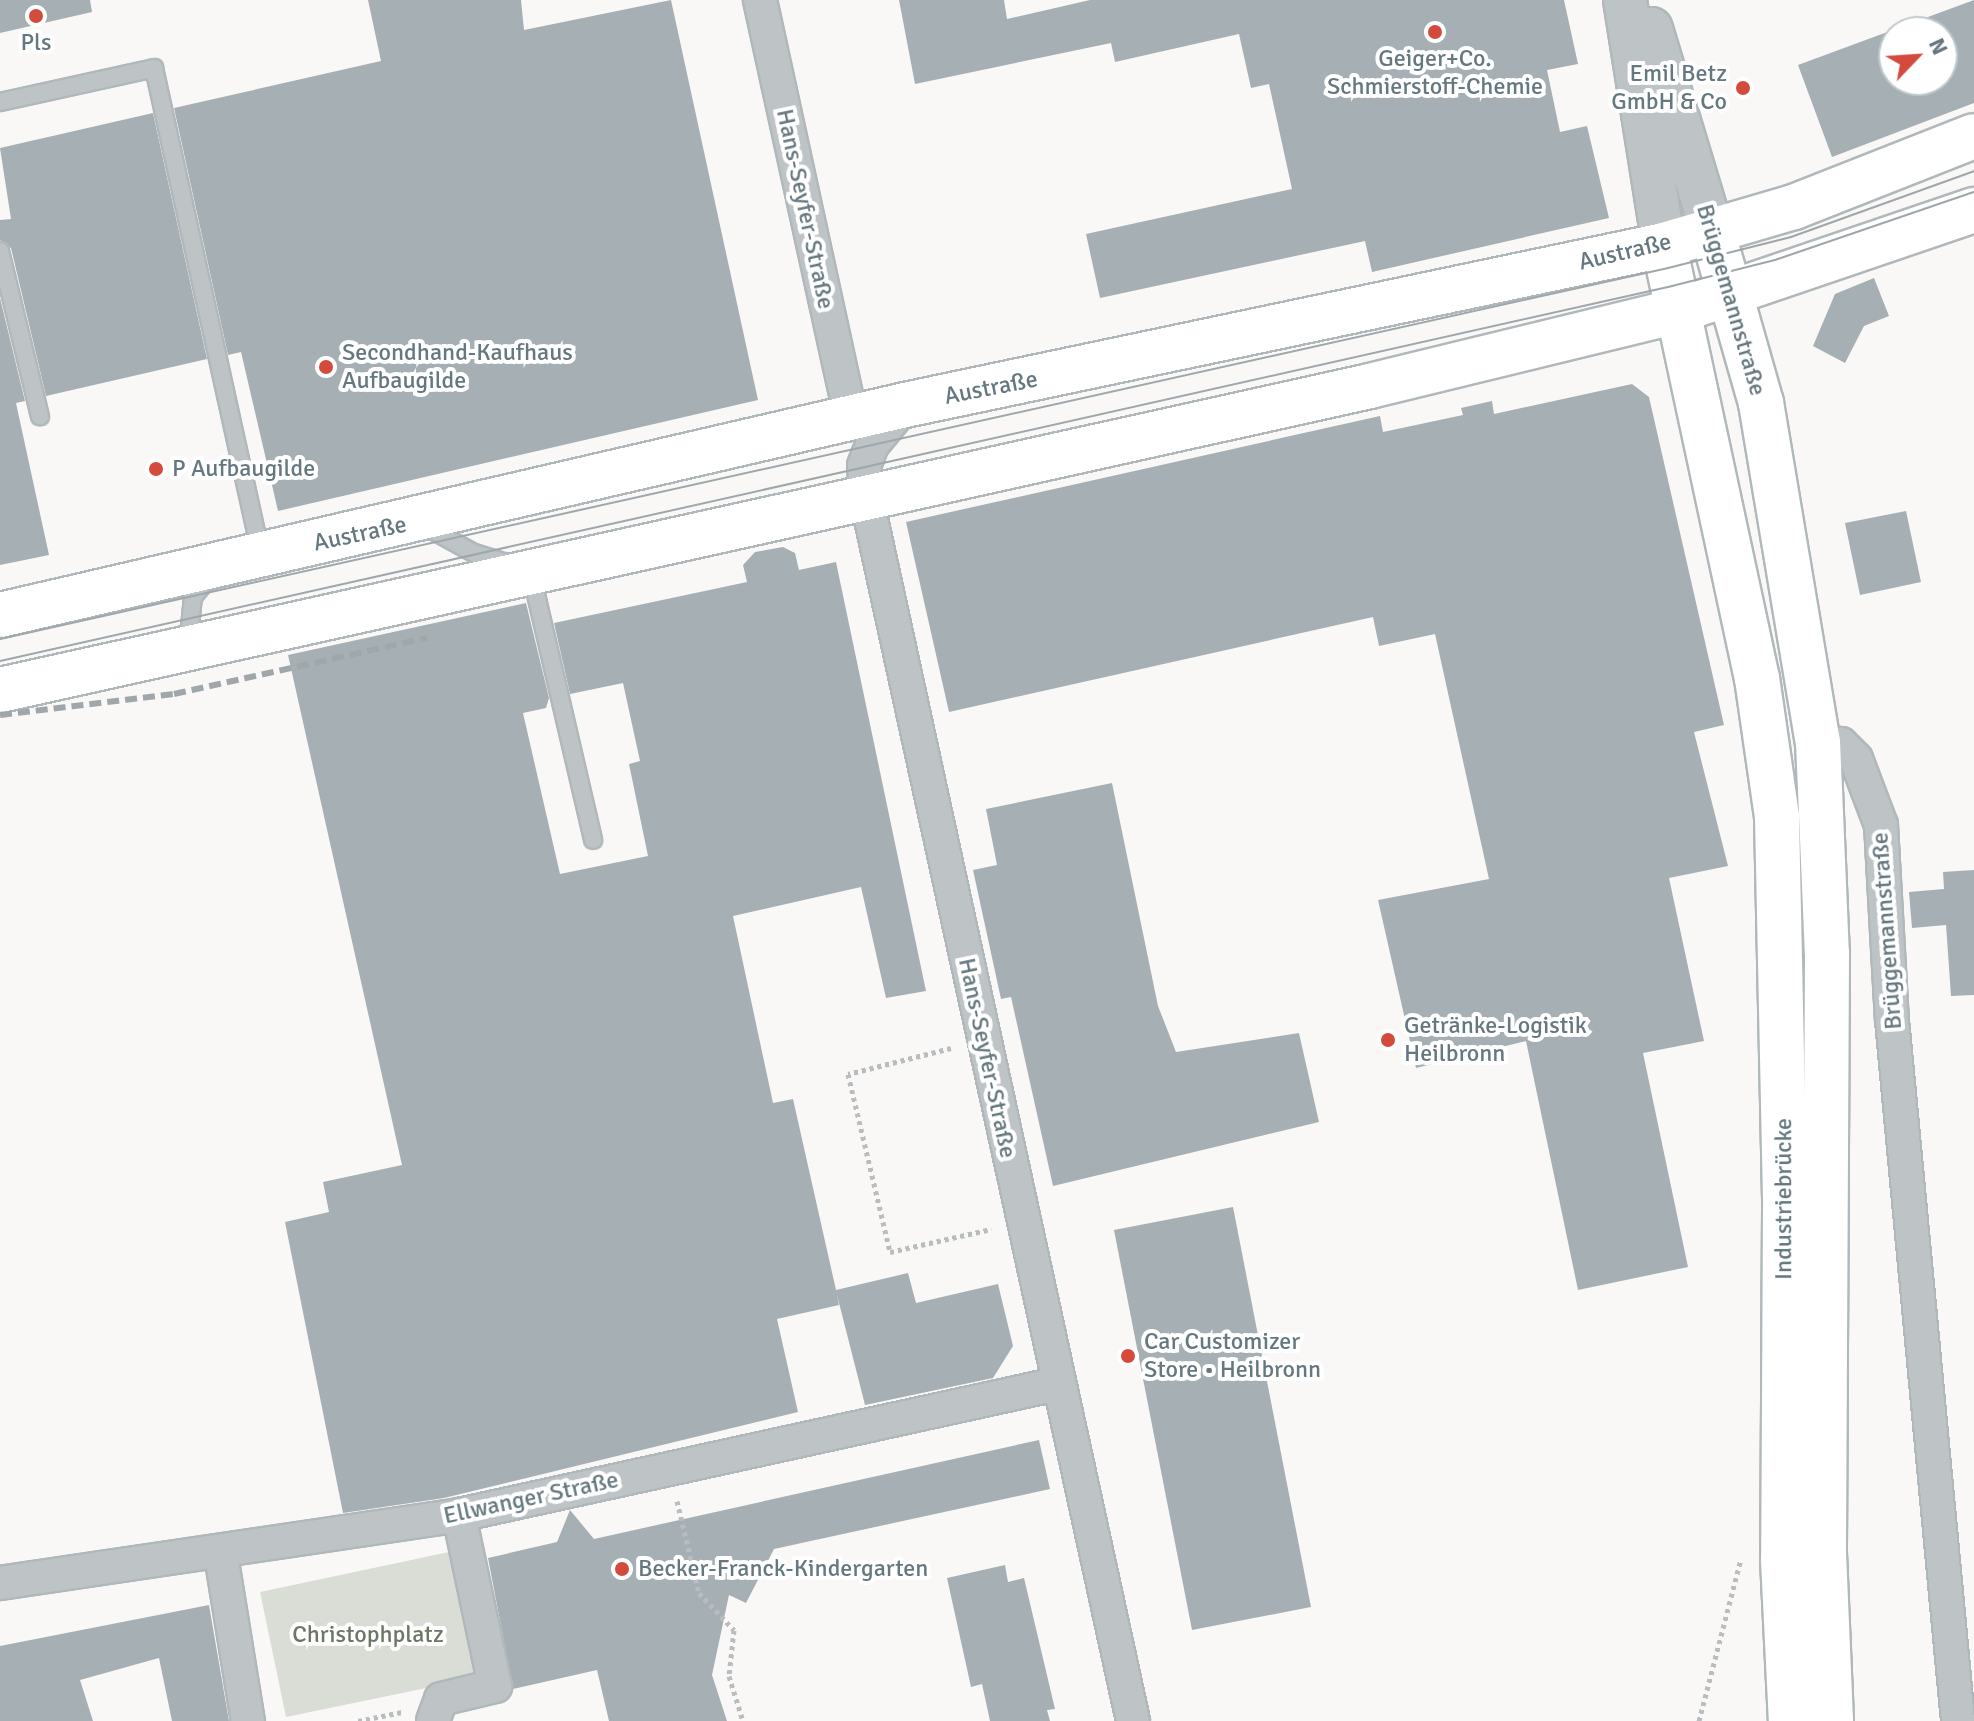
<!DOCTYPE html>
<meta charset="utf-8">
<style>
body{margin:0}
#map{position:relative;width:1974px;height:1721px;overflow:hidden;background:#f9f8f7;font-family:Signika,sans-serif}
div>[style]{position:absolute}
.green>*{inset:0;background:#daddd6}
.building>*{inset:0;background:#a6afb3}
.path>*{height:5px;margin-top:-2.5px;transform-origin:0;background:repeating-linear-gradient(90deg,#b9bdbf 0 4px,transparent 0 8px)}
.roads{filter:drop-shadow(2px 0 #b1b8bb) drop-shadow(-2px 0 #b1b8bb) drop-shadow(0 2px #b1b8bb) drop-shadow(0 -2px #b1b8bb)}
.service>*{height:16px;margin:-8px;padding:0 8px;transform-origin:8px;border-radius:8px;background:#bec4c6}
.minor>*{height:32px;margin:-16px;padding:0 16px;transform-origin:16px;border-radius:16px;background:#bec4c6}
.tertiary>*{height:42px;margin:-21px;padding:0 21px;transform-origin:21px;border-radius:21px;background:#bec4c6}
.secondary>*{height:44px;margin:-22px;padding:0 22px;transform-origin:22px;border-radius:22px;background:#fff}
.tram>*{height:2px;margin:-1px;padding:0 1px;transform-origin:1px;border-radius:1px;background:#9fa7ab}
.rail>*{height:6px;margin-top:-3px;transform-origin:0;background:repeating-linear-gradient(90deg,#9fa7ab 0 12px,transparent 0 18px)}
.dots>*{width:22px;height:22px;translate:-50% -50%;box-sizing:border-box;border:4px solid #fff;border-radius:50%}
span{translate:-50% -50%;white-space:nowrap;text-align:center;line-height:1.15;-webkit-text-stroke:8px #fff;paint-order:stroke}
.poi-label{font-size:24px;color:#66787f}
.right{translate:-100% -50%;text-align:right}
.left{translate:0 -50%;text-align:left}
.street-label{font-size:24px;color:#66787f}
.park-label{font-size:24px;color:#6b7765}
.north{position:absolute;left:1878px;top:16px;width:80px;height:80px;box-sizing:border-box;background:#fff;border:2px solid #c2c9cc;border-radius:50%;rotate:65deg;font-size:22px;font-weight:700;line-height:32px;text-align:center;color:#66787f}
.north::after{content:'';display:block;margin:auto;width:28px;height:36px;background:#d34b3c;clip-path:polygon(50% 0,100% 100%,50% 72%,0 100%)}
</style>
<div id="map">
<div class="green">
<div style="clip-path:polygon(449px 1552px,475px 1678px,286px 1717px,260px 1592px)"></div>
</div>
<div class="building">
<div style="clip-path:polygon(0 0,90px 0,92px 12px,0 33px)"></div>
<div style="clip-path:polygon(368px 0,521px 0,524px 30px,671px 0,758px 400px,278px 511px,241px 352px,228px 355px,174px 108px,381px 61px)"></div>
<div style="clip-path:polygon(899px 0,1004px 0,1007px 19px,1090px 0,1564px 0,1578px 64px,1547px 70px,1560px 132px,1587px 126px,1609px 218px,1372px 272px,1365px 241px,1100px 298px,1086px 234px,1292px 189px,1269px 84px,1251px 88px,1239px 34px,1115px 62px,1111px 43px,915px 84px)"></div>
<div style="clip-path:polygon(evenodd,1974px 0,1974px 103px,1832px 157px,1798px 65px,1974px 0,1894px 32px,1942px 32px,1942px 80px,1894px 80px,1894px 32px)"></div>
<div style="clip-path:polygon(153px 113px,207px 359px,46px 396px,11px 248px,0 240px,0 220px,11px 219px,0 148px)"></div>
<div style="clip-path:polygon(1874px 278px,1889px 316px,1864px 326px,1845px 363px,1813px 346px,1835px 294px)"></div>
<div style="clip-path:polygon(0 298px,25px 401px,16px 403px,49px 555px,0 565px)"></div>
<div style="clip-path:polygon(1632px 384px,1649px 397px,1724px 725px,1694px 732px,1728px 866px,1669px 878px,1704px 1041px,1643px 1053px,1688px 1267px,1578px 1290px,1526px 1041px,1416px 1068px,1378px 900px,1489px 879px,1435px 634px,1379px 646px,1373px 617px,949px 712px,906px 522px,1380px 416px,1383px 432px,1463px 415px,1461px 408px,1492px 401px,1494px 414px)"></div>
<div style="clip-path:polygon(1906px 511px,1921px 582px,1860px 595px,1845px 523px)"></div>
<div style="clip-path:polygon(783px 547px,795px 553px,799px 570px,836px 562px,926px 991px,886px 998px,861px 887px,733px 916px,773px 1103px,793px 1099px,836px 1290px,908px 1273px,916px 1303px,998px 1284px,1013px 1346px,993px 1378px,865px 1405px,837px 1295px,839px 1305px,777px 1319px,798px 1412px,444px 1498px,343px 1513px,285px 1222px,329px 1212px,323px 1182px,402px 1165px,288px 655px,526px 603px,549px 698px,546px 708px,523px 713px,560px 874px,648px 856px,629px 764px,640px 761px,623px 683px,570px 694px,554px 623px,747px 582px,743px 565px,755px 552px)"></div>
<div style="clip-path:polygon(1112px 783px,1158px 1006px,1176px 1052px,1299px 1033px,1319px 1122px,1053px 1186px,1011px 997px,1001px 999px,973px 870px,997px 865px,986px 809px)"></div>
<div style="clip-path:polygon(1974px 870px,1974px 995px,1951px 996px,1946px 925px,1912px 928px,1909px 892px,1944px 889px,1943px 872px)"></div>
<div style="clip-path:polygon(1233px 1207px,1311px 1607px,1192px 1630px,1114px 1230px)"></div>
<div style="clip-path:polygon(1039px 1440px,1050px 1489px,774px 1549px,746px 1603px,729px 1595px,712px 1675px,727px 1721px,609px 1721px,597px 1670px,513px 1689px,488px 1558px,557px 1542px,570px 1510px,594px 1539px)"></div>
<div style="clip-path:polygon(1005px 1565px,1008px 1582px,1024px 1578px,1055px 1709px,1047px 1710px,1050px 1721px,990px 1721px,982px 1684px,971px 1687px,947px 1578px)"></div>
<div style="clip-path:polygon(209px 1605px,229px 1721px,172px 1721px,159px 1658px,80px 1680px,93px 1721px,0 1721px,0 1646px)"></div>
</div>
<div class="path">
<div style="left:951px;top:1048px;width:106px;rotate:165.8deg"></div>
<div style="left:848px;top:1074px;width:183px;rotate:76.7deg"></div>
<div style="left:890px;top:1252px;width:104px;rotate:-12.8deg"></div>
<div style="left:677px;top:1501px;width:95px;rotate:76.6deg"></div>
<div style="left:699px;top:1593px;width:51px;rotate:46.6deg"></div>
<div style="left:734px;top:1630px;width:46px;rotate:96.2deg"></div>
<div style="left:729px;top:1676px;width:47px;rotate:72.7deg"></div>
<div style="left:358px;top:1721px;width:45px;rotate:-11.6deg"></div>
<div style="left:1699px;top:1721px;width:167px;rotate:-75.5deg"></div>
</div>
<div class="roads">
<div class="service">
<div style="left:0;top:102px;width:158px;rotate:-12.4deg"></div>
<div style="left:154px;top:68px;width:498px;rotate:77.6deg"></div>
<div style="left:0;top:251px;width:170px;rotate:76.4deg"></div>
<div style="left:423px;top:525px;width:58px;rotate:28.8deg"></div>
<div style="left:474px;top:553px;width:39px;rotate:17deg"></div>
<div style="left:531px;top:573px;width:274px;rotate:76.9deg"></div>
<div style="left:188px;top:646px;width:49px;rotate:-84.2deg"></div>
<div style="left:193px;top:597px;width:26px;rotate:-51deg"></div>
</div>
<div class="minor">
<div style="left:760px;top:0;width:428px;rotate:77.7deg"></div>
<div style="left:905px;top:405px;width:52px;rotate:129.5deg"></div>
<div style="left:872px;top:445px;width:22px;rotate:111deg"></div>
<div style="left:864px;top:466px;width:30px;rotate:86deg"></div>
<div style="left:866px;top:496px;width:1254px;rotate:77.7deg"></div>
<div style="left:1818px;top:742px;width:23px;rotate:5deg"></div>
<div style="left:1841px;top:744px;width:21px;rotate:45deg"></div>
<div style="left:1856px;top:759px;width:71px;rotate:69.3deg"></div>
<div style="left:1881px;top:825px;width:195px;rotate:86.8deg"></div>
<div style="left:1892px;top:1020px;width:704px;rotate:84.62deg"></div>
<div style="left:221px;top:1555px;width:168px;rotate:80.8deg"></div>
<div style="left:0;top:1583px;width:464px;rotate:-8.4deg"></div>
<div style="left:459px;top:1515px;width:612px;rotate:-12.36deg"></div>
<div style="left:433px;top:1721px;width:23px;rotate:-70deg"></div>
<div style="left:441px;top:1699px;width:56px;rotate:-13.5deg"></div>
<div style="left:495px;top:1686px;width:175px;rotate:-101.9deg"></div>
</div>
<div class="tertiary">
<div style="left:1625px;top:0;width:248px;rotate:81deg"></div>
<div style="left:1651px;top:29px;width:211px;rotate:73.2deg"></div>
</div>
<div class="secondary">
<div style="left:1712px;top:231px;width:179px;rotate:74.1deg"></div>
<div style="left:1761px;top:403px;width:344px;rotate:80.5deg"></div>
<div style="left:1818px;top:742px;width:211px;rotate:87.6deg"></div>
<div style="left:1827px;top:953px;width:600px;rotate:90.29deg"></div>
<div style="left:1824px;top:1553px;width:168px;rotate:87.6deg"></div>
<div style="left:1664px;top:245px;width:443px;rotate:77.9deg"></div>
<div style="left:1757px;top:678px;width:140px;rotate:81.8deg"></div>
<div style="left:1777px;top:817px;width:393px;rotate:88.8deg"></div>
<div style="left:1785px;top:1210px;width:350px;rotate:90.3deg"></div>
<div style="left:1783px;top:1560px;width:161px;rotate:87.2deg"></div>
<div style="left:0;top:615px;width:929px;rotate:-13.06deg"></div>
<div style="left:905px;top:405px;width:776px;rotate:-11.9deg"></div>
<div style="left:1664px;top:245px;width:135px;rotate:-16.3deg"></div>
<div style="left:1794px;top:207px;width:193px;rotate:-21.5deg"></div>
<div style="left:0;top:690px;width:1403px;rotate:-12.51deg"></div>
<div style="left:1370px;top:386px;width:316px;rotate:-13.7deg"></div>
<div style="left:1677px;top:311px;width:314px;rotate:-18.8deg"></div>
</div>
</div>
<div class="tram">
<div style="left:0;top:639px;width:1709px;rotate:-12.54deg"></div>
<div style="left:1668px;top:268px;width:127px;rotate:-14.1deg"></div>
<div style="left:1791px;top:237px;width:195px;rotate:-19.8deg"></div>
<div style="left:0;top:661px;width:1714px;rotate:-12.64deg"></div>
<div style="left:1672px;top:286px;width:106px;rotate:-14.2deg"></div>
<div style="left:1775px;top:260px;width:210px;rotate:-18.9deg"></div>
</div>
<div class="rail">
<div style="left:0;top:715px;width:175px;rotate:-6.9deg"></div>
<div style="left:174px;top:694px;width:259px;rotate:-12.5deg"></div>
</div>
<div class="dots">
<div style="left:36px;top:16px;background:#d34b3c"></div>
<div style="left:1435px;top:32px;background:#d34b3c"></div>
<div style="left:1743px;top:88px;background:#d34b3c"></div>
<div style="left:326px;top:367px;background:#d34b3c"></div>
<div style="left:156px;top:469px;background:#d34b3c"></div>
<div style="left:1388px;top:1040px;background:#d34b3c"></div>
<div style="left:1128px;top:1356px;background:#d34b3c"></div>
<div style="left:622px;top:1569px;background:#d34b3c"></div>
</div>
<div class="poi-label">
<span style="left:36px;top:43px">Pls</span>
<span style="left:1435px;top:73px">Geiger+Co.<br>Schmierstoff-Chemie</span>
<span class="right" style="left:1727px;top:88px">Emil Betz<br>GmbH &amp; Co</span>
<span class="left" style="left:342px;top:367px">Secondhand-Kaufhaus<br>Aufbaugilde</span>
<span class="left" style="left:172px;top:469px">P Aufbaugilde</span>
<span class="left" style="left:1404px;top:1040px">Getränke-Logistik<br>Heilbronn</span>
<span class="left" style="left:1144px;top:1356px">Car Customizer<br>Store • Heilbronn</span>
<span class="left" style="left:638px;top:1569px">Becker-Franck-Kindergarten</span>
</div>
<div class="street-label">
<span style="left:805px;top:209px;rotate:78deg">Hans-Seyfer-Straße</span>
<span style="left:1625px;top:252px;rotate:-13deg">Austraße</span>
<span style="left:1731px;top:300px;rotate:74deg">Brüggemannstraße</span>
<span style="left:991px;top:388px;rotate:-11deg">Austraße</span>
<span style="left:360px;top:534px;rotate:-12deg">Austraße</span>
<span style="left:1887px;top:931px;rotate:-94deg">Brüggemannstraße</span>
<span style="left:987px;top:1058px;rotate:78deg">Hans-Seyfer-Straße</span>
<span style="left:1784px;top:1199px;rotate:-90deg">Industriebrücke</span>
<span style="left:531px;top:1498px;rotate:-12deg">Ellwanger Straße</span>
</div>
<div class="park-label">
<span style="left:368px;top:1635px">Christophplatz</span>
</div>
<div class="north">N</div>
</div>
